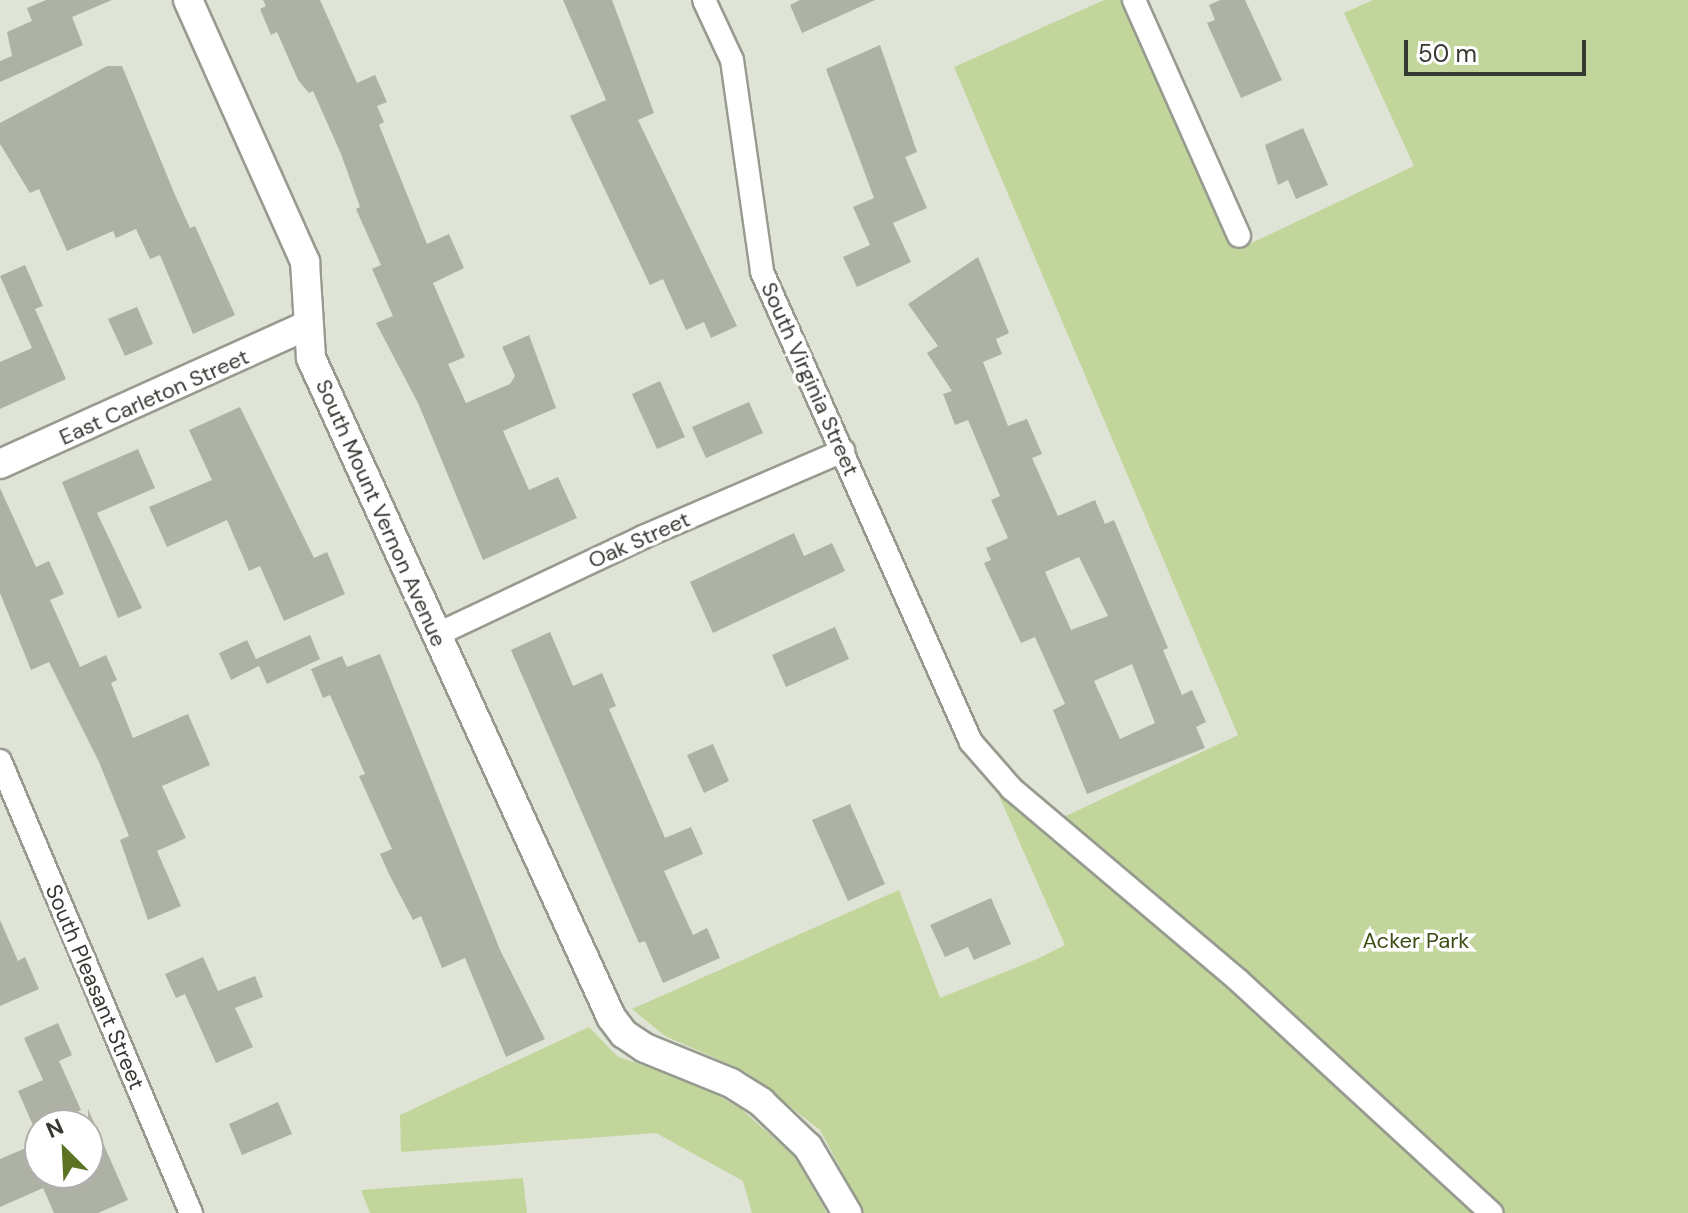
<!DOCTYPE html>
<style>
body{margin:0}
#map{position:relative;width:1688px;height:1213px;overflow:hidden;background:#dfe4d7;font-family:"DM Sans",sans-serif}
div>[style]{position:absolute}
.green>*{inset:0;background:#c2d69c}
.building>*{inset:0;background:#adb2a5}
.roads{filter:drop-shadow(2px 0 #979b8f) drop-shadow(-2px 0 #979b8f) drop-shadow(0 2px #979b8f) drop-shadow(0 -2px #979b8f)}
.minor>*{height:22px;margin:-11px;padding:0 11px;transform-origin:11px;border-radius:11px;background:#fff}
.tertiary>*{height:28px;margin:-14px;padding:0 14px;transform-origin:14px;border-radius:14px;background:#fff}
span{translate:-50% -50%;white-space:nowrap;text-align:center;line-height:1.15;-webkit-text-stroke:7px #fff;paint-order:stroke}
.street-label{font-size:22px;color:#363832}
.park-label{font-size:22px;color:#3c4c13}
.north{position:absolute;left:24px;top:1109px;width:80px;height:80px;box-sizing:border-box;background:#fff;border:2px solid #afafad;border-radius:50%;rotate:336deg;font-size:22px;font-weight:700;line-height:32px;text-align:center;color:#363832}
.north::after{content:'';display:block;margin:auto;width:28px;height:36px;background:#5d7324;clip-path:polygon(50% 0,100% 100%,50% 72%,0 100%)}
.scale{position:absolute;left:1404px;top:40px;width:182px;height:36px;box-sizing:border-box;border:4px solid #363832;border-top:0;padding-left:10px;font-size:24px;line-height:28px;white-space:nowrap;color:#363832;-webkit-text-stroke:6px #fff;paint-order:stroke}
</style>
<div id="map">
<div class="green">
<div style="clip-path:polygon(1104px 0,1121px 0,1229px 243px,1239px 249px,1414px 166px,1344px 13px,1373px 0,1688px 0,1688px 1213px,864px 1213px,820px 1130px,744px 1071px,665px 1036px,632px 1009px,899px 890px,940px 998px,1037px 959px,1065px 945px,992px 780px,1053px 822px,1238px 735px,954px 67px)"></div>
<div style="clip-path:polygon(589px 1027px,618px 1057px,694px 1082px,740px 1108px,795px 1157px,827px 1213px,752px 1213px,743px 1181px,656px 1133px,401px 1152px,400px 1115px)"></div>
<div style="clip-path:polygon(523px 1178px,527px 1213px,370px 1213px,361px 1190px)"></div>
</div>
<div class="building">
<div style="clip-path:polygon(46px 0,112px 0,72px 17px,83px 45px,0 82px,0 61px,12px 56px,7px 32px,32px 21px,27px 8px)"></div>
<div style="clip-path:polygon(263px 0,320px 0,357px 83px,375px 75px,387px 102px,377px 106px,384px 122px,379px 125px,427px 244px,449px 234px,464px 268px,433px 283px,465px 357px,448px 364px,466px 403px,510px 384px,515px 376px,502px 347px,529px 335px,556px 408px,503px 431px,529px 490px,558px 477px,577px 518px,483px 560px,418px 403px,376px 323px,393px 316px,372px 269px,381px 265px,356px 209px,360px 207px,341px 154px,313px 91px,309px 93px,298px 80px,277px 32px,271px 35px,260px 9px,266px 6px)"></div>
<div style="clip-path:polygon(563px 0,612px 0,654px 113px,638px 120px,737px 326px,711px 338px,704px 322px,686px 330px,663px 279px,650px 285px,570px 116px,606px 100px)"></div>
<div style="clip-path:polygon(800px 0,875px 0,802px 33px,790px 5px)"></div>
<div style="clip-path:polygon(1220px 0,1245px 0,1282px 80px,1241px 98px,1207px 23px,1215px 20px,1209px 5px)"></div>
<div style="clip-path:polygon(880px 45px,917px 152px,905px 157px,927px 208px,893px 223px,911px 262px,857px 287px,843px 257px,870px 245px,853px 207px,874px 198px,826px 69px)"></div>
<div style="clip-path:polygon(107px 66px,122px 66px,175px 195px,190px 228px,195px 226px,235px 315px,193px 334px,160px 255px,150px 259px,136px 229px,116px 238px,113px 231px,67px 251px,39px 189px,30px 193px,0 144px,0 123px)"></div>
<div style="clip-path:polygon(1303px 128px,1328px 185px,1296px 199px,1288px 180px,1278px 185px,1265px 145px)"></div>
<div style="clip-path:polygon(evenodd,978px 257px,1009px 333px,996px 339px,1002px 354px,983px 362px,1008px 426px,1027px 419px,1042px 454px,1032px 458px,1058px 516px,1095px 500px,1105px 524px,1114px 520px,1168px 648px,1163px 650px,1182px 695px,1192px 690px,1206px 722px,1196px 727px,1205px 748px,1087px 794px,1053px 710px,1065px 704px,1035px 637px,1021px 643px,984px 563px,991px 560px,986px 548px,1008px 538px,991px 500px,1000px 496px,968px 420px,955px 425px,943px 394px,952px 391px,927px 353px,938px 346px,908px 304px,978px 257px,1079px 557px,1108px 616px,1071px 630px,1045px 572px,1079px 557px,978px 257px,1132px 664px,1155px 723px,1120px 739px,1094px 681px,1132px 664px)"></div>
<div style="clip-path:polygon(25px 265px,43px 306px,35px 309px,66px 379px,0 409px,0 362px,32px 348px,0 276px)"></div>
<div style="clip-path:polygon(137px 307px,153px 344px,125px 356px,108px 319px)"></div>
<div style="clip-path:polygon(660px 381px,685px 437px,657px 449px,632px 394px)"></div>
<div style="clip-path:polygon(749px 402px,763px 433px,706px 458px,692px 427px)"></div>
<div style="clip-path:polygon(240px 407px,314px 558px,327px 552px,345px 594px,284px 621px,260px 566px,249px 571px,227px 520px,167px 547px,149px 507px,212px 480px,189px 430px)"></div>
<div style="clip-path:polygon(138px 449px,155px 488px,97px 513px,142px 608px,118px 618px,62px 482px)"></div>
<div style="clip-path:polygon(0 488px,36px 567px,49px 561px,64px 594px,50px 600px,80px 667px,106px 655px,117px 680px,111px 683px,133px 738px,188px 714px,210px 765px,162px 786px,186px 838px,157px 851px,181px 906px,148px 920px,120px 840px,129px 836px,99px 762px,49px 662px,31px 670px,0 593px)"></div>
<div style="clip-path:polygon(794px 533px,804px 556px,832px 543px,845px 571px,713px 633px,690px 582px)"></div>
<div style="clip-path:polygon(835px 627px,849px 659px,786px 687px,772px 655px)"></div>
<div style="clip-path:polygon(550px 632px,573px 686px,602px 673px,616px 706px,609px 709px,665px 838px,691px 827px,703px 854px,664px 871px,693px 935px,707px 928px,720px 958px,663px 983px,645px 941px,639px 943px,511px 650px)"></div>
<div style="clip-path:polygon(310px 635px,320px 659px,267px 684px,259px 666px,231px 680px,219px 653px,247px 640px,256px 659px)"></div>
<div style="clip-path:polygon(380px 654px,501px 952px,545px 1039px,506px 1057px,465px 958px,442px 968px,421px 916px,413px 920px,389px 874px,380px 854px,392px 849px,359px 776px,365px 774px,330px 695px,323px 698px,311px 669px,342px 656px,347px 667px)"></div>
<div style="clip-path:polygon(713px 744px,729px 781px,704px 793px,687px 755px)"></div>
<div style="clip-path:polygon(850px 804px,885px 884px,848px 901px,812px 820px)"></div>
<div style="clip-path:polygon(991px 898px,1011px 944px,974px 960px,968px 947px,945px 957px,930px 925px)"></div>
<div style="clip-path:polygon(0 920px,18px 961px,25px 957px,39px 989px,0 1006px)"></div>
<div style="clip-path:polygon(203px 957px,218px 991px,255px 976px,263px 997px,235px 1008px,253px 1047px,216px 1063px,185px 994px,176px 998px,165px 974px)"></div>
<div style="clip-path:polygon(58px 1023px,72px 1055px,59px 1061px,81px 1110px,35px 1130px,18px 1091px,43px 1080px,24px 1038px)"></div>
<div style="clip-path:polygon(278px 1102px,292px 1134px,242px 1155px,229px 1124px)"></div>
<div style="clip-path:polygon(88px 1109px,128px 1200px,98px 1213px,54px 1213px,43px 1188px,0 1207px,0 1159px,40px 1142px,40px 1173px,88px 1173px)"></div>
</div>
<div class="roads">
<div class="minor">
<div style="left:704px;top:0;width:66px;rotate:65deg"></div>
<div style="left:732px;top:60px;width:214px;rotate:81.9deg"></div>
<div style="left:762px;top:272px;width:514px;rotate:66.03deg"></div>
<div style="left:971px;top:742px;width:62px;rotate:48.9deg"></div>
<div style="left:1012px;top:789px;width:297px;rotate:40.2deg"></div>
<div style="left:1239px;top:981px;width:343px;rotate:42.6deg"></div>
<div style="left:1134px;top:0;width:258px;rotate:66deg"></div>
<div style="left:436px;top:635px;width:229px;rotate:-25.3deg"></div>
<div style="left:643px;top:537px;width:218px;rotate:-23.3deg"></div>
<div style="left:0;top:761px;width:491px;rotate:67.1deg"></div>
</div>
<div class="tertiary">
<div style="left:188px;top:0;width:287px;rotate:65.9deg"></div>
<div style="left:305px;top:262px;width:96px;rotate:86.4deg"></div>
<div style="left:311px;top:358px;width:724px;rotate:65.52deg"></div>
<div style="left:611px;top:1017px;width:21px;rotate:53deg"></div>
<div style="left:624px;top:1034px;width:25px;rotate:34deg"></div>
<div style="left:645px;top:1048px;width:93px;rotate:22.1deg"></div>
<div style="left:731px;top:1083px;width:36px;rotate:32deg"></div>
<div style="left:761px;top:1102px;width:65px;rotate:43.8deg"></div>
<div style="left:808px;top:1147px;width:77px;rotate:59.4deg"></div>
<div style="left:0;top:464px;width:336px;rotate:-24.3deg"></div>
</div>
</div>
<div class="street-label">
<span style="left:810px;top:379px;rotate:66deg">South Virginia Street</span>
<span style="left:154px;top:397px;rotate:-24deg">East Carleton Street</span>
<span style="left:381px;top:513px;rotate:66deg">South Mount Vernon Avenue</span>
<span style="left:639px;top:540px;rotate:-24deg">Oak Street</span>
<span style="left:95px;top:987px;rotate:67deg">South Pleasant Street</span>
</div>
<div class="park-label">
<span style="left:1416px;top:941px">Acker Park</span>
</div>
<div class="north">N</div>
<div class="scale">50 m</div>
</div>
